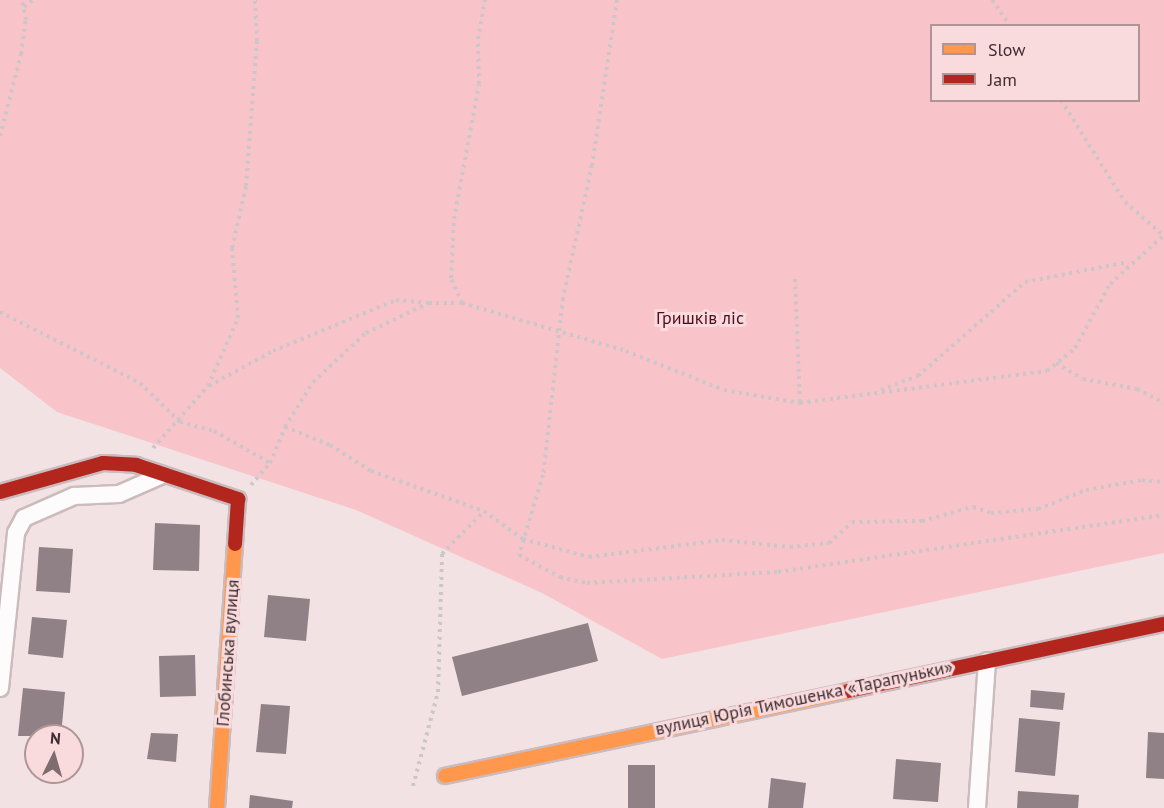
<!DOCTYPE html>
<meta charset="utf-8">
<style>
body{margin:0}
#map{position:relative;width:1164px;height:808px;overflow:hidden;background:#f2e2e4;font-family:"PT Sans",sans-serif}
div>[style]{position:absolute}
.green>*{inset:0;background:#f8c4ca}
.building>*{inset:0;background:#8f8185}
.path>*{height:4px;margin-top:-2px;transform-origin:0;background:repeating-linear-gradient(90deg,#cdc6c8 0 3px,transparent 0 7.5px)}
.roads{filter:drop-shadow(2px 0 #cbbbbd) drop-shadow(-2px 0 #cbbbbd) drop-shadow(0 2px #cbbbbd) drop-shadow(0 -2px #cbbbbd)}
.street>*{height:16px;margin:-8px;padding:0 8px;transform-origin:8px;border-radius:8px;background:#fdfbfb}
.slow>*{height:14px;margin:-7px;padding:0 7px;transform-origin:7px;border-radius:7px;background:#ff974d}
.jam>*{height:14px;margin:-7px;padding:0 7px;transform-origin:7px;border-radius:7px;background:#b3261e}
span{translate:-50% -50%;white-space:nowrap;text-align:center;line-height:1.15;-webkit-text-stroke:6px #f9dbde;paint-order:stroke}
.park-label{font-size:18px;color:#530b1f}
.street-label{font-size:18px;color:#402d2f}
.legend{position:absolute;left:930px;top:24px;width:210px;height:78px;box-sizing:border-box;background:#f9dbde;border:2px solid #af9598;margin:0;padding:8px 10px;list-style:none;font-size:18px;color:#402d2f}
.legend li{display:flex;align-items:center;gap:12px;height:30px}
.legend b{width:30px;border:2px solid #af9598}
.north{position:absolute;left:24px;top:724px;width:60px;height:60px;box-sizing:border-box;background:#f9dbde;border:2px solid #af9598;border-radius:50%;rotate:5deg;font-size:16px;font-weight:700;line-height:24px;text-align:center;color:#402d2f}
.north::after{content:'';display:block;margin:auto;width:21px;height:27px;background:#7e6c6e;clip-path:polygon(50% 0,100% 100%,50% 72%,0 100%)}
</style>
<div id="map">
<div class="green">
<div style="clip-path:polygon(evenodd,0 0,1164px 0,1164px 553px,662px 659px,542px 593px,356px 510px,57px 412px,0 368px,0 0,932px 26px,1138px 26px,1138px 100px,932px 100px,932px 26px)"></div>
</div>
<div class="building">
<div style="clip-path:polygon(155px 523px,200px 525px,199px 571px,153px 570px)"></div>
<div style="clip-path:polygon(39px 547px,73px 549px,70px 593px,36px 591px)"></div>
<div style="clip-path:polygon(268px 595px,310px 599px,306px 641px,264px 637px)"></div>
<div style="clip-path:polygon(32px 617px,67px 620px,63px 658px,28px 654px)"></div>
<div style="clip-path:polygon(588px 623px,598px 661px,462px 696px,452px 657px)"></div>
<div style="clip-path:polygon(195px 655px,196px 696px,160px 697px,159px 656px)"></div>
<div style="clip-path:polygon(23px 688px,65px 692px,61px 736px,18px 736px)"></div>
<div style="clip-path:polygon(1031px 690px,1065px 693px,1063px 710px,1030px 707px)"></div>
<div style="clip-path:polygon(261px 704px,290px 706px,286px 754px,256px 752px)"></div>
<div style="clip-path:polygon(1019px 718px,1060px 722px,1055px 776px,1015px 772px)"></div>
<div style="clip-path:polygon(1148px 732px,1164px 733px,1164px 779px,1146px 778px)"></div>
<div style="clip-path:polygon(151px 733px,178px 734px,176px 762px,147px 759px)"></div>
<div style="clip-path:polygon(896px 759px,941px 763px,938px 802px,893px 799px)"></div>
<div style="clip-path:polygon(628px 765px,655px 765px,655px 808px,628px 808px)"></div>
<div style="clip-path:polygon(771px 778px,806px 783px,803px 808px,768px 808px)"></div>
<div style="clip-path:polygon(1018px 791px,1079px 795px,1078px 808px,1017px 808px)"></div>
<div style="clip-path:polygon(250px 795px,293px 801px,292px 808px,249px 808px)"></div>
</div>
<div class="path">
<div style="left:617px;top:0;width:167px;rotate:98.6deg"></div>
<div style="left:592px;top:165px;width:136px;rotate:102.3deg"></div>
<div style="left:563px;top:298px;width:178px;rotate:96.4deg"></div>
<div style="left:543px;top:475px;width:84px;rotate:106.7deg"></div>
<div style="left:519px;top:555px;width:47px;rotate:28.2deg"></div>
<div style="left:560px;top:577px;width:28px;rotate:13deg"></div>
<div style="left:587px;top:583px;width:191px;rotate:-3.3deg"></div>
<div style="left:778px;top:572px;width:390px;rotate:-8.4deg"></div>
<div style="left:992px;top:0;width:32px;rotate:55deg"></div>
<div style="left:24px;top:7px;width:11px;rotate:-38deg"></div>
<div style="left:1061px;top:100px;width:120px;rotate:57.9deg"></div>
<div style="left:1125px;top:202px;width:52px;rotate:41.1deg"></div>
<div style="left:0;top:136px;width:85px;rotate:-75.6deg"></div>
<div style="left:21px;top:54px;width:34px;rotate:-82deg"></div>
<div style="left:26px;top:20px;width:20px;rotate:-101deg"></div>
<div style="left:795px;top:279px;width:124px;rotate:87.7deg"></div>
<div style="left:462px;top:303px;width:27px;rotate:-114deg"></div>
<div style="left:451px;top:278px;width:59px;rotate:-87.1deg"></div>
<div style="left:454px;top:219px;width:137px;rotate:-79.5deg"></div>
<div style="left:479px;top:84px;width:45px;rotate:-91.3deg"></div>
<div style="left:478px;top:39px;width:40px;rotate:-80deg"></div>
<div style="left:0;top:312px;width:157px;rotate:26.9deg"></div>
<div style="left:140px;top:383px;width:56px;rotate:44.3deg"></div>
<div style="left:180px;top:422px;width:35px;rotate:15deg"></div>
<div style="left:214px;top:431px;width:64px;rotate:29.7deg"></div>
<div style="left:1056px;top:363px;width:31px;rotate:31deg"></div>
<div style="left:1083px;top:379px;width:55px;rotate:10.5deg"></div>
<div style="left:1137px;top:389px;width:30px;rotate:27deg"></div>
<div style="left:209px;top:386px;width:73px;rotate:-28.7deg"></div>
<div style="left:273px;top:351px;width:133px;rotate:-22.5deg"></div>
<div style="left:396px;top:300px;width:33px;rotate:5deg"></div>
<div style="left:881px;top:390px;width:40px;rotate:-21deg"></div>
<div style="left:918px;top:376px;width:142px;rotate:-41.3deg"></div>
<div style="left:1025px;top:282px;width:105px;rotate:-11deg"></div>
<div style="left:285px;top:427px;width:48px;rotate:21.8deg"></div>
<div style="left:330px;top:445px;width:49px;rotate:32.4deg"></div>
<div style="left:371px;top:471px;width:120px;rotate:19.5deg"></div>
<div style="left:484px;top:511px;width:48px;rotate:35.7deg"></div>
<div style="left:523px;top:539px;width:68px;rotate:15.3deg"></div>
<div style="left:589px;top:557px;width:134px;rotate:-7.3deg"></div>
<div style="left:722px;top:540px;width:68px;rotate:5.9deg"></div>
<div style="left:790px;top:547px;width:39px;rotate:-6deg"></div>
<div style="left:829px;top:543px;width:31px;rotate:-42deg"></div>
<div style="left:852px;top:522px;width:70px;rotate:-0.8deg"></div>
<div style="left:922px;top:521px;width:53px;rotate:-15.4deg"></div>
<div style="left:973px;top:507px;width:19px;rotate:18deg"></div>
<div style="left:991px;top:513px;width:47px;rotate:-4.9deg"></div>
<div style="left:1038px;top:509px;width:52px;rotate:-21.6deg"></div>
<div style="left:1086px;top:490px;width:57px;rotate:-10.1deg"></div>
<div style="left:1142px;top:480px;width:22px;rotate:5deg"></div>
<div style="left:153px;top:448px;width:83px;rotate:-48.4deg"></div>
<div style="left:208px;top:386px;width:74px;rotate:-66.2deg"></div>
<div style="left:238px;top:318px;width:70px;rotate:-94.9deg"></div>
<div style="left:232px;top:248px;width:64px;rotate:-77.3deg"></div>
<div style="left:246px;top:186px;width:145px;rotate:-85.7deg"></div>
<div style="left:257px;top:41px;width:41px;rotate:-92.8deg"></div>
<div style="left:251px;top:485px;width:29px;rotate:-49deg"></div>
<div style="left:270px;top:463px;width:39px;rotate:-67deg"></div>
<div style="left:285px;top:427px;width:53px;rotate:-58.1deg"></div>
<div style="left:313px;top:382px;width:72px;rotate:-42.8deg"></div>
<div style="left:366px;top:333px;width:70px;rotate:-25.5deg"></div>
<div style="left:429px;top:303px;width:33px"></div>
<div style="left:462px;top:303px;width:171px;rotate:16.3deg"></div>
<div style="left:626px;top:351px;width:105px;rotate:21.7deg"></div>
<div style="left:724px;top:390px;width:77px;rotate:9.7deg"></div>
<div style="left:800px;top:403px;width:249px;rotate:-7.4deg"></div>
<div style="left:1047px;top:371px;width:36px;rotate:-39deg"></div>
<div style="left:1075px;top:348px;width:73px;rotate:-61.3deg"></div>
<div style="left:1110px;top:284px;width:73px;rotate:-42.2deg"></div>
<div style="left:413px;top:786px;width:97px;rotate:-75.1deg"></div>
<div style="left:438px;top:692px;width:138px;rotate:-88.3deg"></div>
<div style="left:442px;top:554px;width:60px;rotate:-45.7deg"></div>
</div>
<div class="roads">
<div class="street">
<div style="left:0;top:688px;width:156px;rotate:-84.1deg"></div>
<div style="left:16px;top:533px;width:17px;rotate:-62deg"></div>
<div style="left:24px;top:518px;width:55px;rotate:-23.7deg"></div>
<div style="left:74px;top:496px;width:45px;rotate:-2.5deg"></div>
<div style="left:119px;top:494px;width:45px;rotate:-23.7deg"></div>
<div style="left:977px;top:808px;width:147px;rotate:-86.1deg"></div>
</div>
<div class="slow">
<div style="left:445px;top:776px;width:412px;rotate:-11.9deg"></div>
<div style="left:217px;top:808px;width:265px;rotate:-86.1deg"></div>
</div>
<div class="jam">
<div style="left:0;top:492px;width:107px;rotate:-15.7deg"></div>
<div style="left:103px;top:463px;width:33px;rotate:3deg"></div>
<div style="left:136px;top:465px;width:108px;rotate:18.4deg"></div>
<div style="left:238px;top:499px;width:45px;rotate:93.8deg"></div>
<div style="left:848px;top:691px;width:323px;rotate:-12deg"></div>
</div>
</div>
<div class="park-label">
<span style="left:700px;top:318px">Гришків ліс</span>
</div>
<div class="street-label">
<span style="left:228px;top:653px;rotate:-86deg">Глобинська вулиця</span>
<span style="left:804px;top:698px;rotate:-12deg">вулиця Юрія Тимошенка «Тарапуньки»</span>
</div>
<ul class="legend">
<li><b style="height:8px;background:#ff974d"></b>Slow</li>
<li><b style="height:8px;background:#b3261e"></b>Jam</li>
</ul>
<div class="north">N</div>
</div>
